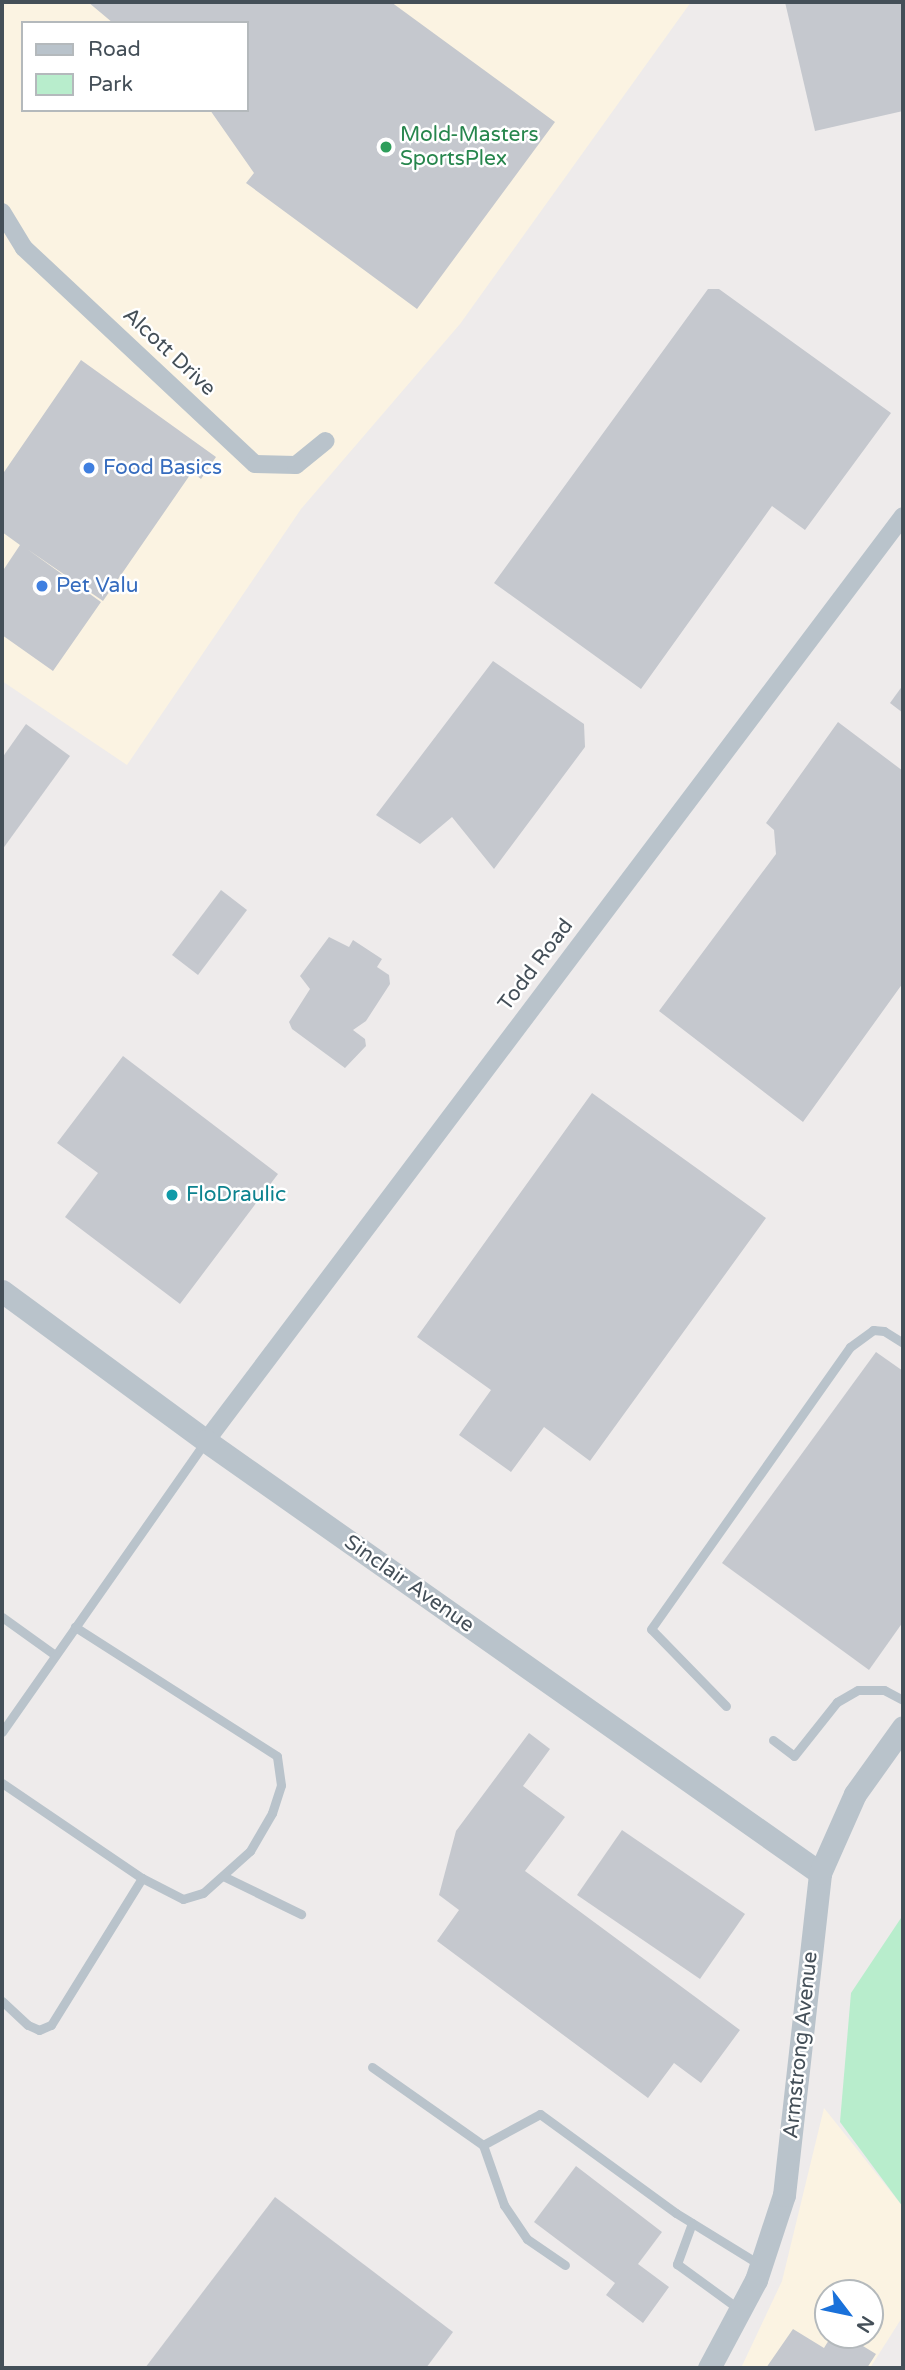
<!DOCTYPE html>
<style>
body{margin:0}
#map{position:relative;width:905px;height:2370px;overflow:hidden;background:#eeebeb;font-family:"Varela Round",sans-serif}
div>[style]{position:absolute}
.commercial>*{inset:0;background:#fbf3e2}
.green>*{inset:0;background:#b8edcc}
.building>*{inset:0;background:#c5c8ce}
.service>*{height:9px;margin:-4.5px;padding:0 4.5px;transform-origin:4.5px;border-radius:4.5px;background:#b9c3cb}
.minor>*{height:18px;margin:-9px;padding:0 9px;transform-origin:9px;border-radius:9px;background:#b9c3cb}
.tertiary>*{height:23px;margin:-11.5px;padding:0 11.5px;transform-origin:11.5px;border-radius:11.5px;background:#b9c3cb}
.dots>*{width:19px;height:19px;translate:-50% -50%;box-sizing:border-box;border:4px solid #fff;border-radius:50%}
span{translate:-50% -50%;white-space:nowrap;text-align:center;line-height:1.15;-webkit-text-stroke:5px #fff;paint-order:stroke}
.leisure-label{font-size:21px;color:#27864d}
.left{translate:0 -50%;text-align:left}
.street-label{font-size:21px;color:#444f58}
.shop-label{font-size:21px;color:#366cbe}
.culture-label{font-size:21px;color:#0d838f}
.frame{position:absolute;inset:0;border:4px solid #444f58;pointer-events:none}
.legend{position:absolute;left:21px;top:21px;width:228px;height:91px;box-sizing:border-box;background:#fff;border:2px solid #b4b9bc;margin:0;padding:9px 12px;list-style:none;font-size:21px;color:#444f58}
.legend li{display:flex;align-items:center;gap:14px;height:35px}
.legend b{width:35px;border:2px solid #b4b9bc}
.north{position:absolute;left:814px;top:2279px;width:70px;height:70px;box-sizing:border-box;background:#fff;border:2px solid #b4b9bc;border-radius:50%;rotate:122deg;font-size:19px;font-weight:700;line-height:28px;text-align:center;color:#444f58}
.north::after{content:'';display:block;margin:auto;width:24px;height:32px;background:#1a71da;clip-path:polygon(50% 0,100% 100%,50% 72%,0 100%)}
</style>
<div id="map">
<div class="commercial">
<div style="clip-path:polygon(evenodd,2px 2px,691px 2px,460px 324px,301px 509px,127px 765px,2px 681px,2px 2px,23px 23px,247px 23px,247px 110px,23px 110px,23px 23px)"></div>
<div style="clip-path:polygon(evenodd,824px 2108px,903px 2207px,903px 2316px,870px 2368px,741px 2368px,782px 2281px,824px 2108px,828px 2293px,870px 2293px,870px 2335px,828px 2335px,828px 2293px)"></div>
</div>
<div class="green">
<div style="clip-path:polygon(903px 1915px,903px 2207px,840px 2122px,851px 1993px)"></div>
</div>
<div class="building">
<div style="clip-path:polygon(88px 2px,391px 2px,555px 122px,417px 309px,246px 183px,254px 173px,210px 110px,247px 110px,247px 23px,113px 23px)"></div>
<div style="clip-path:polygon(785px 2px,903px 2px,903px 111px,815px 131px)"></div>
<div style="clip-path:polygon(708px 289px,719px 289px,891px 413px,805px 530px,772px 506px,641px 689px,494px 583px)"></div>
<div style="clip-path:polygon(81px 360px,216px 457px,201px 479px,192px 472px,103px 601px,27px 549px,101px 602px,53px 671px,2px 635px,2px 572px,20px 545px,2px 532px,2px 475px)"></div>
<div style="clip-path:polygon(493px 661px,584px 724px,585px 747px,494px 869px,452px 817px,420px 844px,376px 815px)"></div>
<div style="clip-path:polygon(903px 685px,903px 713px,890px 703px)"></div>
<div style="clip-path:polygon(838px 722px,903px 771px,903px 983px,803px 1122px,659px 1011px,776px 854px,774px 830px,766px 823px)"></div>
<div style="clip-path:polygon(26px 724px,70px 756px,2px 850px,2px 758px)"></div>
<div style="clip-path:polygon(221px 890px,247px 910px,198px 975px,172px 955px)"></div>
<div style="clip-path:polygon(329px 937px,349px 947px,353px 940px,382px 959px,377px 967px,389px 975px,390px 984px,366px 1021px,353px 1030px,365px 1039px,366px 1046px,345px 1068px,292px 1029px,289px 1022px,310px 989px,300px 976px)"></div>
<div style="clip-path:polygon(123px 1056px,278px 1174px,180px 1304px,65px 1217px,98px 1173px,57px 1143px)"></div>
<div style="clip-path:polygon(592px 1093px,766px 1218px,590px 1461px,544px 1427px,511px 1472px,459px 1435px,491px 1390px,417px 1337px)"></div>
<div style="clip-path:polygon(876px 1352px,903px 1371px,903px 1622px,869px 1670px,722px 1563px)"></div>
<div style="clip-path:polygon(529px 1733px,550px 1749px,523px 1786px,565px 1817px,525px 1871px,740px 2030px,701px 2083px,674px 2063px,648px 2098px,437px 1941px,459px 1910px,439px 1895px,456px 1831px)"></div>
<div style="clip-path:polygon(622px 1830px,745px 1914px,700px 1979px,577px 1895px)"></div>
<div style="clip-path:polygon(576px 2166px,662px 2232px,638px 2264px,669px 2287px,643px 2323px,606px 2295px,615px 2283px,534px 2222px)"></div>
<div style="clip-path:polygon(275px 2197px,453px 2332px,426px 2368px,145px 2368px)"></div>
<div style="clip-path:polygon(793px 2329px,824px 2348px,832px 2335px,845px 2335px,876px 2354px,867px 2368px,766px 2368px)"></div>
</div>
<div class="service">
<div style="left:2px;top:1617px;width:65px;rotate:35.6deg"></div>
<div style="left:726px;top:1706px;width:107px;rotate:-134.2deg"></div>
<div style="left:651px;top:1629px;width:345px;rotate:-54.8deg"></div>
<div style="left:850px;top:1347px;width:29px;rotate:-36deg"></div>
<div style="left:873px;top:1330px;width:11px;rotate:5deg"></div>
<div style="left:884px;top:1331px;width:22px;rotate:32deg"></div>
<div style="left:2px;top:1732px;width:355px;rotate:-55deg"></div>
<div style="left:773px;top:1740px;width:26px;rotate:37deg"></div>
<div style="left:794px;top:1756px;width:69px;rotate:-51.5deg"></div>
<div style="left:837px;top:1702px;width:24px;rotate:-30deg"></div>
<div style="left:858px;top:1690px;width:26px"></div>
<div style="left:884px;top:1690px;width:21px;rotate:28deg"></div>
<div style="left:2px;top:1783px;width:169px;rotate:34.2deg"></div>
<div style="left:142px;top:1878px;width:46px;rotate:27.1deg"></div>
<div style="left:183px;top:1899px;width:21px;rotate:-17deg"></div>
<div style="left:203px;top:1893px;width:63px;rotate:-41.8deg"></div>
<div style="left:250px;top:1851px;width:44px;rotate:-59.9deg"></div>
<div style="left:272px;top:1813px;width:29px;rotate:-72deg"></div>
<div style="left:281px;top:1785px;width:29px;rotate:-98deg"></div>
<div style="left:277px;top:1756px;width:240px;rotate:-147.4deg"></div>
<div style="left:223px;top:1876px;width:87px;rotate:26deg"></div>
<div style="left:2px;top:2001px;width:35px;rotate:43deg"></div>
<div style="left:28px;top:2025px;width:12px;rotate:24deg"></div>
<div style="left:39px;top:2030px;width:13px;rotate:-23deg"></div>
<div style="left:51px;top:2025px;width:173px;rotate:-58.2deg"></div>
<div style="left:372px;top:2067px;width:136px;rotate:35.1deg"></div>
<div style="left:483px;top:2145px;width:65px;rotate:-28.5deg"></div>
<div style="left:540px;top:2114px;width:168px;rotate:36.1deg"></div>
<div style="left:676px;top:2213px;width:97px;rotate:31.6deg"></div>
<div style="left:483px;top:2145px;width:64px;rotate:70.7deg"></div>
<div style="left:504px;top:2205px;width:41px;rotate:55.9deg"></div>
<div style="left:527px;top:2239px;width:46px;rotate:34.4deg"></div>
<div style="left:692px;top:2223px;width:44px;rotate:110.1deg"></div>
<div style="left:677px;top:2264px;width:77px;rotate:36deg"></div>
</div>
<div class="minor">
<div style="left:2px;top:212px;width:42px;rotate:58.6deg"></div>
<div style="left:24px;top:248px;width:316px;rotate:43.1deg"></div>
<div style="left:255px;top:464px;width:41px;rotate:1.4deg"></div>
<div style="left:296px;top:465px;width:38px;rotate:-39deg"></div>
<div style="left:206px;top:1441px;width:1158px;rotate:-53deg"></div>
</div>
<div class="tertiary">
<div style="left:2px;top:1291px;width:253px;rotate:36.3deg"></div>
<div style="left:206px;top:1441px;width:751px;rotate:35.13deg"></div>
<div style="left:709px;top:2368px;width:100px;rotate:-61.9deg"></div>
<div style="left:756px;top:2280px;width:89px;rotate:-71.8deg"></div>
<div style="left:784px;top:2195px;width:324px;rotate:-83.6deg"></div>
<div style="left:820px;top:1873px;width:86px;rotate:-66.1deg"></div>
<div style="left:855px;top:1794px;width:82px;rotate:-54.4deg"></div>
</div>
<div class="dots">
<div style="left:386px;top:147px;background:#2e9e5b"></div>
<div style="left:89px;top:468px;background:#3f7fe0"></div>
<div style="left:42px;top:586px;background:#3f7fe0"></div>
<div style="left:172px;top:1195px;background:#0f9aa8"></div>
</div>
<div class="leisure-label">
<span class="left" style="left:400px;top:147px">Mold-Masters<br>SportsPlex</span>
</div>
<div class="street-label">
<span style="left:169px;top:352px;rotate:43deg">Alcott Drive</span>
<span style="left:536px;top:965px;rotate:-53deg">Todd Road</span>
<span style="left:409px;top:1584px;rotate:35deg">Sinclair Avenue</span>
<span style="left:801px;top:2045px;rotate:-84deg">Armstrong Avenue</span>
</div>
<div class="shop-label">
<span class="left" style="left:103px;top:468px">Food Basics</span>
<span class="left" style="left:56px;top:586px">Pet Valu</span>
</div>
<div class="culture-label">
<span class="left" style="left:186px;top:1195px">FloDraulic</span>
</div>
<div class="frame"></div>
<ul class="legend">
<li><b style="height:9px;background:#b9c3cb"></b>Road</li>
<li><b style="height:19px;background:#b8edcc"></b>Park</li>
</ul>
<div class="north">N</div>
</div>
